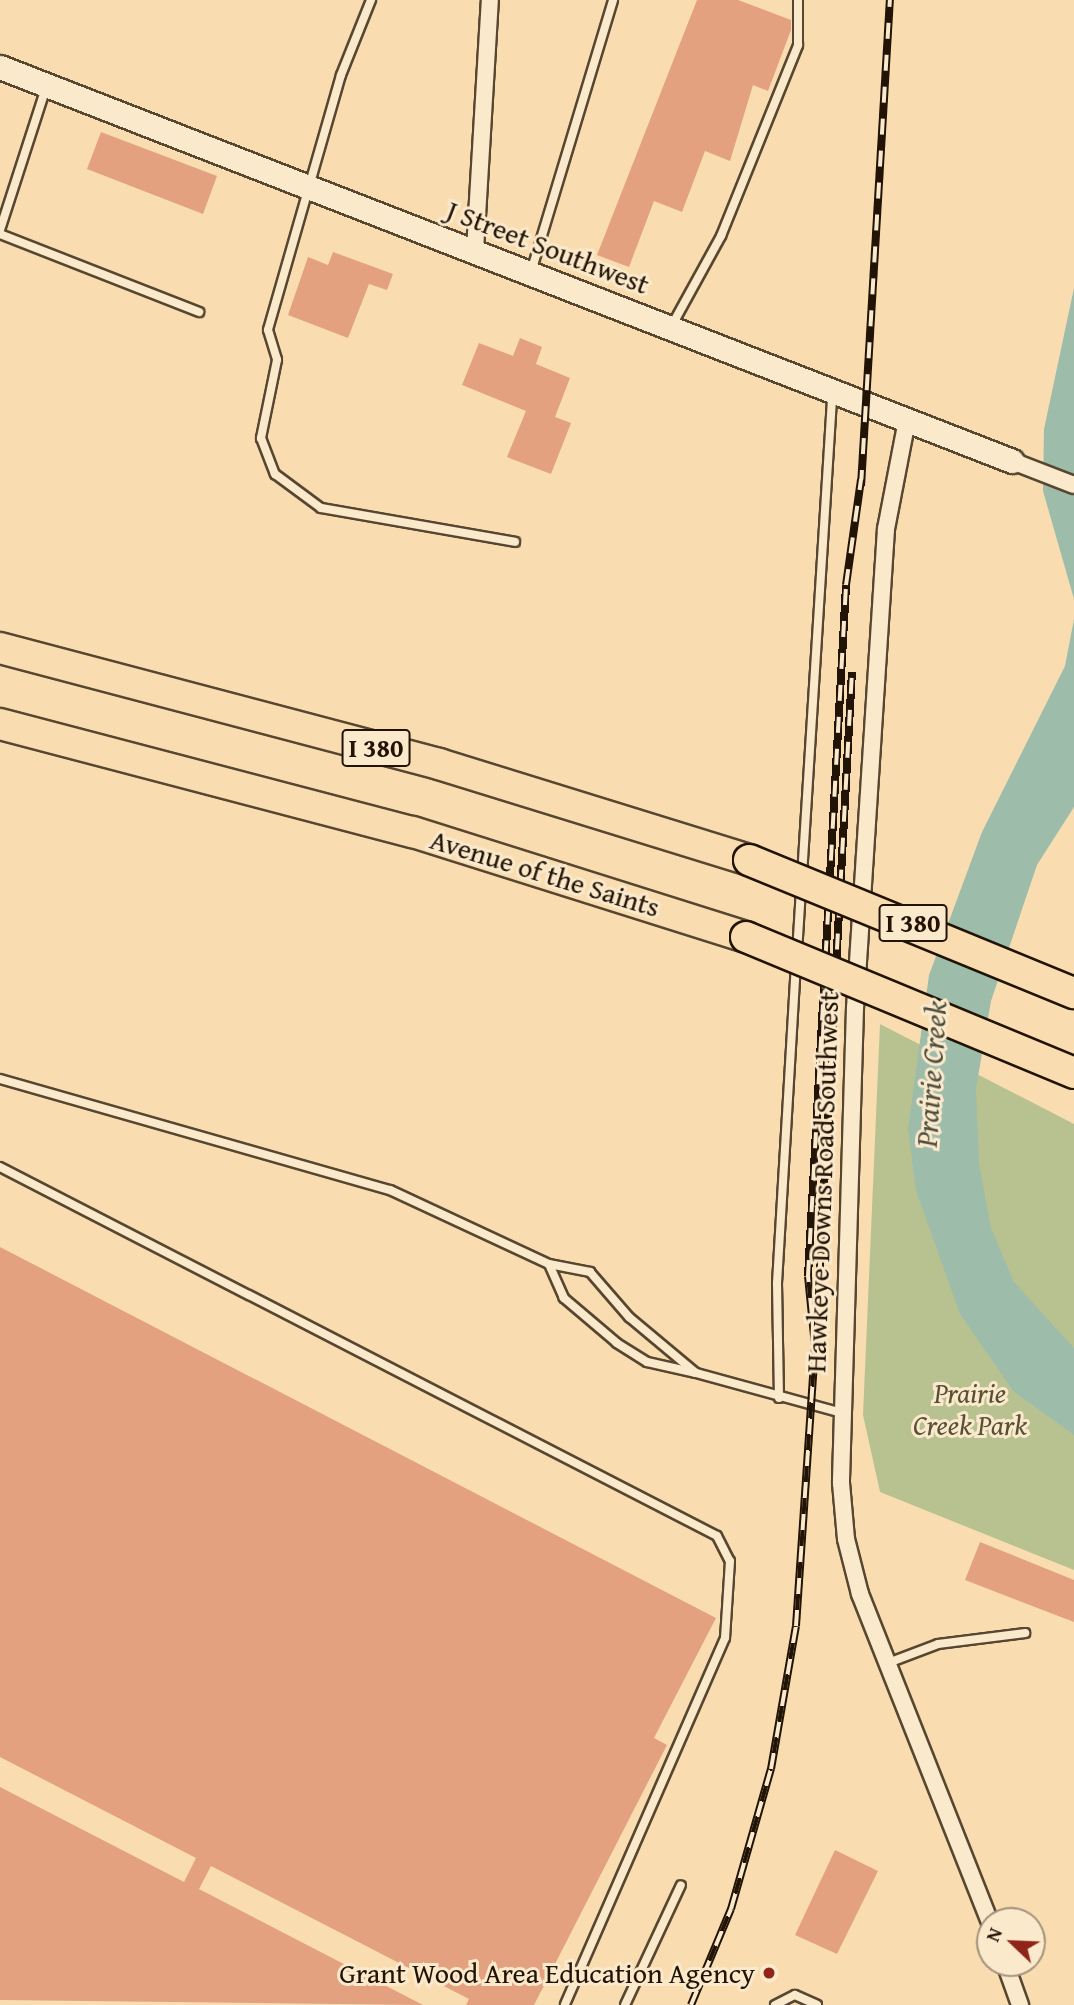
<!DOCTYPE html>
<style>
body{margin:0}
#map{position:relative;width:1074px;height:2005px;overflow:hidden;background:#f9ddb1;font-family:"Gentium Book Plus",serif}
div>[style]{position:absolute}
.green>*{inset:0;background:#b8c290}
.water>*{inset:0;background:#9ebcaa}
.building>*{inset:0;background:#e3a180}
.roads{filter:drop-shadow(2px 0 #574630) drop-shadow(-2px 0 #574630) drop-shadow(0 2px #574630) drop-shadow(0 -2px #574630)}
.lane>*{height:8px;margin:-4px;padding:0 4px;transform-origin:4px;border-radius:4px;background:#fbe9cc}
.street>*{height:16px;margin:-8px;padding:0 8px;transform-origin:8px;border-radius:8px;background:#fbe9cc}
.secondary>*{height:23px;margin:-11.5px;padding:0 11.5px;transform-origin:11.5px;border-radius:11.5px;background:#fbe9cc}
.highway>*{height:30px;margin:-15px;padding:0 15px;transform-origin:15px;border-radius:15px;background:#f9ddb1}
.rail>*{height:8px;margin-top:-4px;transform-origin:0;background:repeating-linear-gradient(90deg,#fbe9cc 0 16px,#211305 0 32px);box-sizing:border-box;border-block:2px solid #211305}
.bridges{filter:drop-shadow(2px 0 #211305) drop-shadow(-2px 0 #211305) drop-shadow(0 2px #211305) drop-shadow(0 -2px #211305)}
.highway-bridge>*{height:30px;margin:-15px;padding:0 15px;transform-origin:15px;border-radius:15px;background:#f9ddb1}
.dots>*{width:19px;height:19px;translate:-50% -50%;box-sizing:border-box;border:4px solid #fbe9cc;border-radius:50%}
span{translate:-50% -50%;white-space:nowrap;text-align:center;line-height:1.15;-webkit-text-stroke:6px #fbe9cc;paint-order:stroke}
.shield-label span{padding:2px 5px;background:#fbe9cc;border:2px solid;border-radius:5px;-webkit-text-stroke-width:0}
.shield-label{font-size:26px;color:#211305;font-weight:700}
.street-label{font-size:28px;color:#211305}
.park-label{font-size:28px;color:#565036;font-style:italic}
.poi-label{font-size:28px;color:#211305}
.right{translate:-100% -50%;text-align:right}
.water-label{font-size:30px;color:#4d4e3f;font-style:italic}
.north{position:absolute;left:976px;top:1907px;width:70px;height:70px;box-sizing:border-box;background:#fbe9cc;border:2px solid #a4937c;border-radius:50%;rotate:293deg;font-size:19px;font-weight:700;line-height:28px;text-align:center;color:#211305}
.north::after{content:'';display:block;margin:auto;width:24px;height:32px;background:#8f2418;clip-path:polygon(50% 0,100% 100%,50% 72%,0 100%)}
</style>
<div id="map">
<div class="green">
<div style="clip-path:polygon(880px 1024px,1074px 1124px,1074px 1570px,880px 1492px,863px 1415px)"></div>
</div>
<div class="water">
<div style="clip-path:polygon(1074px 288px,1074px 599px,1043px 491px,1044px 429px)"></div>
<div style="clip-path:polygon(1074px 619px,1074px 807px,1037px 865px,991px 1001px,976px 1089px,979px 1163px,991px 1228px,1014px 1282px,1074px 1348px,1074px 1435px,1013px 1391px,960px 1314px,916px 1191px,908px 1129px,929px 975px,982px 832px,1065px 666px)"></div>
</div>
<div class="building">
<div style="clip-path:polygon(697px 0,738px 0,791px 20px,791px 30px,768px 91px,753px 85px,730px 161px,705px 151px,682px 212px,654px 201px,629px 267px,597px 255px)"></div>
<div style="clip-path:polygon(101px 132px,217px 176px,203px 214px,87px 169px)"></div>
<div style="clip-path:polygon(333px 252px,393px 274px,387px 290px,369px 284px,348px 338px,288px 315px,308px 257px,328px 265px)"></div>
<div style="clip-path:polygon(520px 338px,542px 347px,536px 364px,570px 378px,555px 417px,571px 423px,551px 474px,507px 457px,526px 411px,462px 385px,479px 343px,513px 356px)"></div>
<div style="clip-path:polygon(0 1247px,716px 1618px,654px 1738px,667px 1745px,534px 2005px,466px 2005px,469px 1999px,211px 1866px,199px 1889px,423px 2005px,0 2000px,0 1787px,184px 1882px,196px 1858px,0 1757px)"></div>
<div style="clip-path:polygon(980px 1542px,1074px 1580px,1074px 1622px,965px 1580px)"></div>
<div style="clip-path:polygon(835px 1850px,878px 1871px,837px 1954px,795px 1935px)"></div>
</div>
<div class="roads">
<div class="lane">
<div style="left:371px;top:0;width:81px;rotate:111.8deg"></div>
<div style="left:341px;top:75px;width:265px;rotate:106deg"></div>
<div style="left:268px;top:330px;width:31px;rotate:73deg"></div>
<div style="left:277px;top:360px;width:80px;rotate:101.6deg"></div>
<div style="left:261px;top:438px;width:39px;rotate:69deg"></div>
<div style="left:275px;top:474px;width:57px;rotate:36.5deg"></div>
<div style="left:321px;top:508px;width:197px;rotate:9.9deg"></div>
<div style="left:0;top:230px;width:149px;rotate:-72.1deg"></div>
<div style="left:0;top:234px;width:214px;rotate:21.4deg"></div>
<div style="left:531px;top:272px;width:284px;rotate:-73.2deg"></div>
<div style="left:671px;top:327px;width:104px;rotate:-61.2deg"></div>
<div style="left:721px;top:236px;width:206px;rotate:-68deg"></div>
<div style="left:798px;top:45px;width:45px;rotate:-90deg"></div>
<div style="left:802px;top:876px;width:484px;rotate:-86.4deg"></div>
<div style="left:797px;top:953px;width:64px;rotate:-86.4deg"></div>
<div style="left:0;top:1079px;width:405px;rotate:15.9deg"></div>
<div style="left:390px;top:1190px;width:175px;rotate:25deg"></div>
<div style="left:549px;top:1264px;width:42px;rotate:11deg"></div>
<div style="left:590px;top:1272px;width:60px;rotate:49.1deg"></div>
<div style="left:629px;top:1317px;width:87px;rotate:39.9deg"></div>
<div style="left:696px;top:1373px;width:50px;rotate:-167.3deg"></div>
<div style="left:647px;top:1362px;width:36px;rotate:-148deg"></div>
<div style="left:617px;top:1343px;width:70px;rotate:-139.7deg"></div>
<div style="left:564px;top:1298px;width:37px;rotate:-114deg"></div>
<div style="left:0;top:1167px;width:806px;rotate:27.23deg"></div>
<div style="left:717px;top:1536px;width:28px;rotate:63deg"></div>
<div style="left:730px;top:1561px;width:77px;rotate:93.7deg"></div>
<div style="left:725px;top:1638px;width:400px;rotate:113.6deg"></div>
<div style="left:696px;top:1373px;width:148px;rotate:15.3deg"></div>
<div style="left:779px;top:1398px;width:115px;rotate:-91deg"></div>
<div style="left:777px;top:1283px;width:318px;rotate:-86.6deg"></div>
<div style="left:888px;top:1663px;width:53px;rotate:-20.8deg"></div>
<div style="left:938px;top:1644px;width:88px;rotate:-7.2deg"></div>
<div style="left:625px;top:2005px;width:132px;rotate:-65deg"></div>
<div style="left:775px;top:2005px;width:22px;rotate:-27deg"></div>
<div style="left:795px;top:1995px;width:24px;rotate:24deg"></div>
</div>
<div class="street">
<div style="left:475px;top:250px;width:250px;rotate:-86.6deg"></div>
<div style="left:907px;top:420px;width:111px;rotate:100.9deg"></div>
<div style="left:886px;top:529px;width:480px;rotate:93.7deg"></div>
<div style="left:855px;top:1008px;width:475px;rotate:91.7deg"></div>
<div style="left:841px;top:1483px;width:56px;rotate:84.9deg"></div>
<div style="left:846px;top:1539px;width:57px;rotate:75.7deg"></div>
<div style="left:860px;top:1594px;width:354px;rotate:68.4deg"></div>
<div style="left:1012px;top:461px;width:66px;rotate:21.2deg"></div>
<div style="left:1005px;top:1963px;width:45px;rotate:70.3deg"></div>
</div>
<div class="secondary">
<div style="left:0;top:67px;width:1086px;rotate:21.27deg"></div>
</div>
<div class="highway">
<div style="left:0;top:648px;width:454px;rotate:14.8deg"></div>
<div style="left:439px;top:764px;width:325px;rotate:17.2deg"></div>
<div style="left:0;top:724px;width:427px;rotate:14.7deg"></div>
<div style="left:413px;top:832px;width:349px;rotate:17.5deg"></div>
</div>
</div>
<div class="rail">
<div style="left:861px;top:486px;width:487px;rotate:-86.6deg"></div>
<div style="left:818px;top:1301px;width:630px;rotate:-86.91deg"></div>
<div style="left:691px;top:2005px;width:104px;rotate:-67.4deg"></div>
<div style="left:731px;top:1909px;width:146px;rotate:-74.1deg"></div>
<div style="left:771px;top:1769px;width:145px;rotate:-80.1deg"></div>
<div style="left:796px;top:1626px;width:281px;rotate:-86.1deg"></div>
<div style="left:815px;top:1346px;width:70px;rotate:-95.7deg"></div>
<div style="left:808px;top:1276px;width:692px;rotate:-86.85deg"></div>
<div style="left:846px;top:585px;width:107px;rotate:-81.9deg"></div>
</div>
<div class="bridges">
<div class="highway-bridge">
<div style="left:749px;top:860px;width:351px;rotate:22.3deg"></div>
<div style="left:746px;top:937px;width:355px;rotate:22.5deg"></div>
</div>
</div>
<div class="dots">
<div style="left:769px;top:1973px;background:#8f2418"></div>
</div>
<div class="shield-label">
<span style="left:376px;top:748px">I 380</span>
<span style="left:913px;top:923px">I 380</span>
</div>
<div class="street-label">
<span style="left:548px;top:247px;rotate:21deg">J Street Southwest</span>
<span style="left:545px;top:873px;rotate:17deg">Avenue of the Saints</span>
<span style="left:822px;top:1182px;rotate:-88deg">Hawkeye Downs Road Southwest</span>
</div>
<div class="park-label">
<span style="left:970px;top:1409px">Prairie<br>Creek Park</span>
</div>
<div class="poi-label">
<span class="right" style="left:755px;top:1973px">Grant Wood Area Education Agency</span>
</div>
<div class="water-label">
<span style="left:931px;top:1074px;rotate:-86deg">Prairie Creek</span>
</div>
<div class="north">N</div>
</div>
